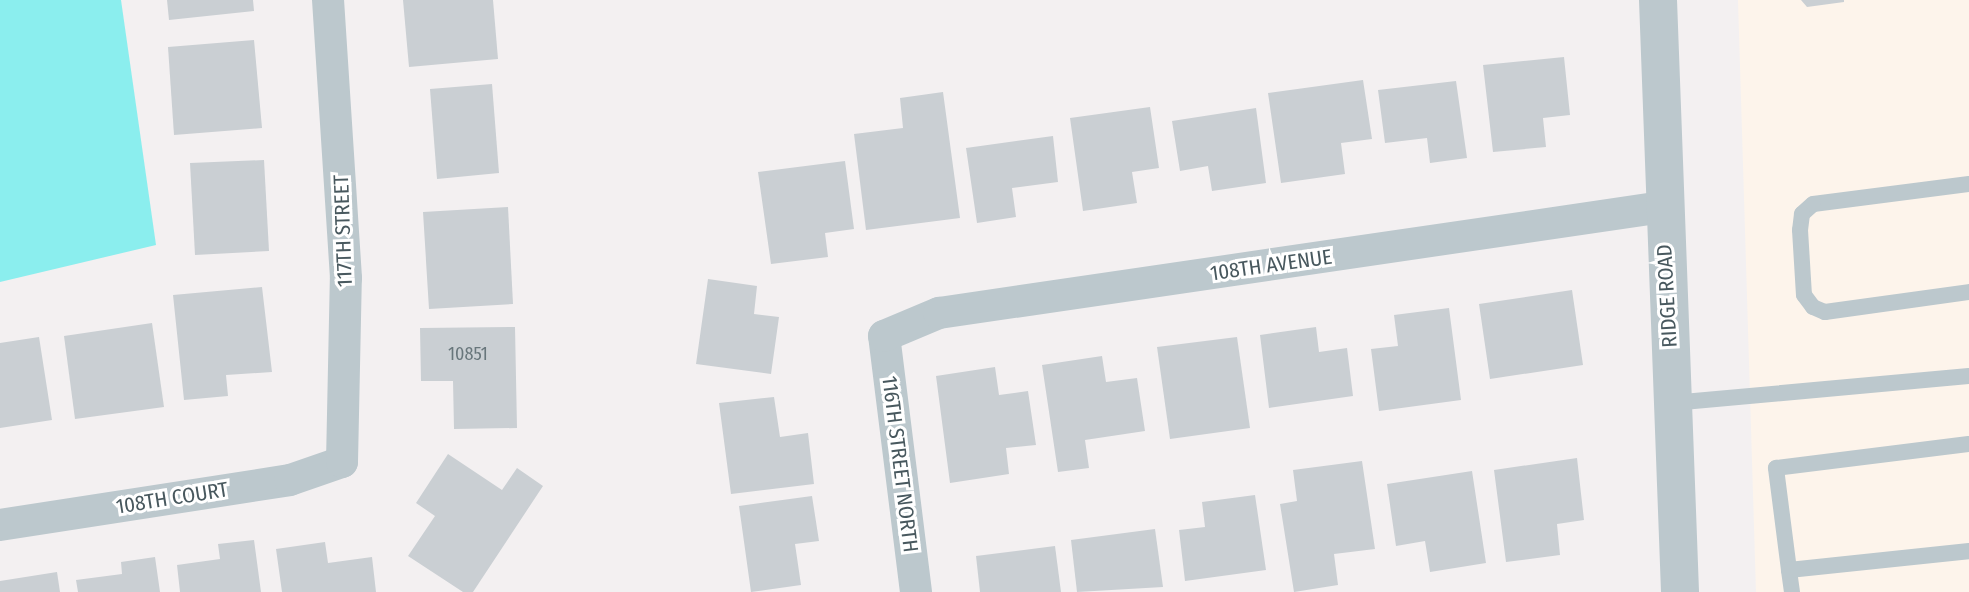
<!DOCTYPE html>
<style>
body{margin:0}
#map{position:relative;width:1969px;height:592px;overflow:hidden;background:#f3f0f1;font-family:"Fira Sans Condensed",sans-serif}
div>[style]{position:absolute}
.commercial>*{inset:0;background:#fdf4eb}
.water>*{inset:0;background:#8beeee}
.building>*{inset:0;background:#cacfd3}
.service>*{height:16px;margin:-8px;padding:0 8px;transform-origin:8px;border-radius:8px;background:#bcc8cd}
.minor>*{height:32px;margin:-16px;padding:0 16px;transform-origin:16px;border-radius:16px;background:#bcc8cd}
.tertiary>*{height:38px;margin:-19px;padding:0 19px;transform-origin:19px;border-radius:19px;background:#bcc8cd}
span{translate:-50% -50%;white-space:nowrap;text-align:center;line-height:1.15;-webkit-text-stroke:6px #fff;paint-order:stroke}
.number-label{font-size:18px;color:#68767b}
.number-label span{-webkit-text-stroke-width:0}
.street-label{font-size:21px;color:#48585e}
</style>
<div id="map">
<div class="commercial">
<div style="clip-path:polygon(1738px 0,1969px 0,1969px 592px,1756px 592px)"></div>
</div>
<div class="water">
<div style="clip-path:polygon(0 0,121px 0,156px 245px,0 282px)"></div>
</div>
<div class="building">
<div style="clip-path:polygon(167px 0,253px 0,254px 11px,169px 20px)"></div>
<div style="clip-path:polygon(403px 0,493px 0,498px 59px,409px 67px)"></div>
<div style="clip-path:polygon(1801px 0,1844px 0,1844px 2px,1807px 7px)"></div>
<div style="clip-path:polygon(254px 40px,262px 128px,174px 135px,168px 47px)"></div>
<div style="clip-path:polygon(1564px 57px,1570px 115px,1543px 118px,1546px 147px,1493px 152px,1483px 65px)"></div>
<div style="clip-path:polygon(1363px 80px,1372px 139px,1341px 143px,1345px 174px,1281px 183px,1268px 93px)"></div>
<div style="clip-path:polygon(1456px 81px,1467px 158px,1430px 163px,1427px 138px,1385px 143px,1378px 90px)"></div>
<div style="clip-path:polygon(492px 84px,499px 173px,437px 179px,430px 89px)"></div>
<div style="clip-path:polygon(943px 92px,960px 218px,866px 230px,854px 134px,903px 128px,900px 98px)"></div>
<div style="clip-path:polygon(1150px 107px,1159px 168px,1132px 172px,1137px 203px,1083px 211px,1070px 118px)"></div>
<div style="clip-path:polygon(1256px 108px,1266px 183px,1212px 191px,1208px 166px,1180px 171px,1172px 121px)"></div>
<div style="clip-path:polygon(1053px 136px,1058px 182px,1012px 188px,1016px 217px,977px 223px,966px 148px)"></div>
<div style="clip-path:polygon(264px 160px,269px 251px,195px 255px,190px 163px)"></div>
<div style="clip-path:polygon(845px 161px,854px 229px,825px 233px,828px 257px,771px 264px,758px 172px)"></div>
<div style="clip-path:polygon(508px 207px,513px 304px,429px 309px,423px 212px)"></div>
<div style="clip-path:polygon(708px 279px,757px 286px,754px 314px,779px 317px,771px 374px,696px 364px)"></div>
<div style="clip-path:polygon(262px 287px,272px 372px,226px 375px,228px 396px,184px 400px,173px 295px)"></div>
<div style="clip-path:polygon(1572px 290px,1583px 365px,1490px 379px,1479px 304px)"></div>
<div style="clip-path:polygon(1449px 308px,1461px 400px,1379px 411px,1371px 349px,1398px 346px,1394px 315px)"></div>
<div style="clip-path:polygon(152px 323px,164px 407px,75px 419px,64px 336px)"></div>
<div style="clip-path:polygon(515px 327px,517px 428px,454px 429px,453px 381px,421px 381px,420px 328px)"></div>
<div style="clip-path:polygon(1316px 327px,1319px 352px,1347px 348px,1353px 396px,1269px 408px,1260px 335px)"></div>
<div style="clip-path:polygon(39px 337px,52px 420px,0 428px,0 343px)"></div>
<div style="clip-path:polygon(1237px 337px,1250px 428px,1170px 439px,1157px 347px)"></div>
<div style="clip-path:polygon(1102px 356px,1106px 382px,1137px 378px,1145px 431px,1085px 440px,1089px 468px,1058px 472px,1042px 365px)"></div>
<div style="clip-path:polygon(995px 367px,999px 395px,1028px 391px,1036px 445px,1006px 448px,1009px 474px,950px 483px,936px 376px)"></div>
<div style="clip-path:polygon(774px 397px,780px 437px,808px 433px,814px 484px,731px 494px,719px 403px)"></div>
<div style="clip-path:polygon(448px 454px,502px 490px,517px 468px,543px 486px,473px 592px,463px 592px,408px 556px,435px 516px,416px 503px)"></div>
<div style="clip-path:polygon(1577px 458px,1584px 520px,1557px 524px,1560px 555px,1506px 562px,1494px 470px)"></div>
<div style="clip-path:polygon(1362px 461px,1375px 549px,1334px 554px,1338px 585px,1294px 592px,1280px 504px,1297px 501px,1293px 470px)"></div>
<div style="clip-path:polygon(1472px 471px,1486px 563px,1430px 572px,1425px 541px,1396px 546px,1387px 484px)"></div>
<div style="clip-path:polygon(1255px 495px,1266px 570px,1185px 581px,1179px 530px,1205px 527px,1202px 502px)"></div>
<div style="clip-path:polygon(812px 496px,819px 541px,795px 544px,801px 585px,751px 592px,739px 506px)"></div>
<div style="clip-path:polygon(1155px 529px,1163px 587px,1077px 592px,1071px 540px)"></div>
<div style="clip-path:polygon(254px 540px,261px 592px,180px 592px,177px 565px,220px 559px,218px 544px)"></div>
<div style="clip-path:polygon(325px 542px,328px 563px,372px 557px,376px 592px,282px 592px,276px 549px)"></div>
<div style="clip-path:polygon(1055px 546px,1061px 592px,980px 592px,976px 556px)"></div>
<div style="clip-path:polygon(155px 557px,160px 592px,78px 592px,76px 580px,122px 574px,121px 562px)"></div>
<div style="clip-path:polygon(57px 572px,60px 592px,0 592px,0 581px)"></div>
</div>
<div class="service">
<div style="left:1969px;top:184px;width:157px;rotate:172.7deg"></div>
<div style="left:1813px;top:204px;width:15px;rotate:138deg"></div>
<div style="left:1802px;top:214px;width:16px;rotate:97deg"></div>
<div style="left:1800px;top:230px;width:65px;rotate:86.5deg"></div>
<div style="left:1804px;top:295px;width:15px;rotate:53deg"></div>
<div style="left:1813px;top:307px;width:13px;rotate:23deg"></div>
<div style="left:1825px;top:312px;width:145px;rotate:-7.9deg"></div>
<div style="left:1672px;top:403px;width:298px;rotate:-5.2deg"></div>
<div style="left:1789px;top:570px;width:103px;rotate:-97.3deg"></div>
<div style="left:1776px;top:468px;width:194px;rotate:-7.1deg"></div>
<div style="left:1792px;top:592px;width:22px;rotate:-98deg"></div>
<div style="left:1789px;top:570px;width:181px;rotate:-6deg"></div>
</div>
<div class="minor">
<div style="left:0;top:525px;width:293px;rotate:-8.8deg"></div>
<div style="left:290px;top:480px;width:55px;rotate:-19.1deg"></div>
<div style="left:342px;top:462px;width:184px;rotate:-88.8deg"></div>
<div style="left:346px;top:278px;width:279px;rotate:-93.7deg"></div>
<div style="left:916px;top:592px;width:258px;rotate:-97.1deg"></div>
<div style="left:884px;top:336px;width:60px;rotate:-22.7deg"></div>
<div style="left:939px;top:313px;width:732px;rotate:-8.33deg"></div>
</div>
<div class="tertiary">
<div style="left:1658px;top:0;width:592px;rotate:87.87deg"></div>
</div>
<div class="number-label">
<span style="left:468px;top:354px">10851</span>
</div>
<div class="street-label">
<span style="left:343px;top:231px;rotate:-92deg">117TH STREET</span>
<span style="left:1271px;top:265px;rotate:-8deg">108TH AVENUE</span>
<span style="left:1667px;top:296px;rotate:-93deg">RIDGE ROAD</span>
<span style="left:900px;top:464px;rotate:83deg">116TH STREET NORTH</span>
<span style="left:172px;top:498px;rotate:-9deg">108TH COURT</span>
</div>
</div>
